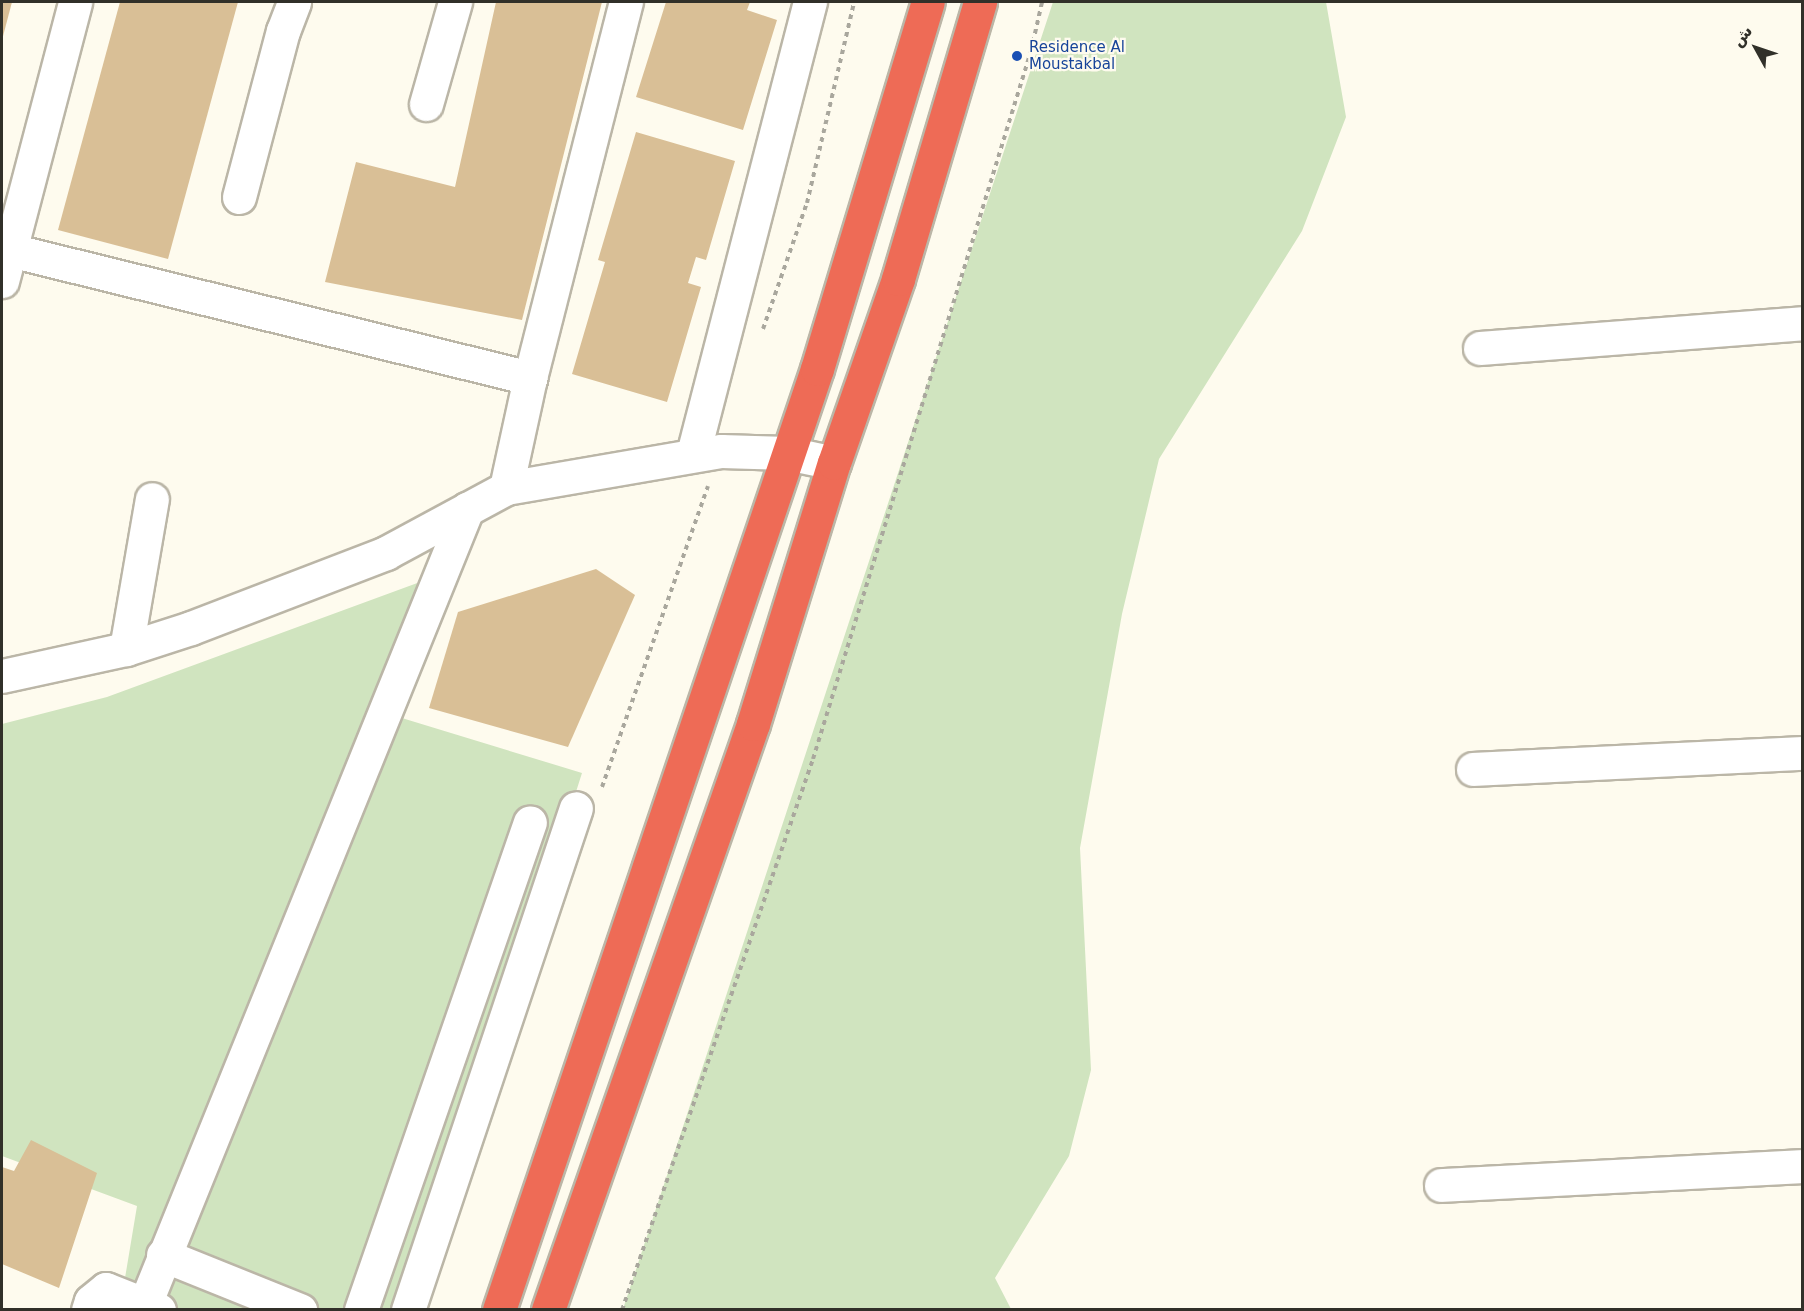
<!DOCTYPE html>
<meta charset="utf-8">
<style>
body{margin:0}
#map{position:relative;width:1804px;height:1311px;overflow:hidden;background:#fefbee;font-family:"DejaVu Sans","Noto Sans Arabic",sans-serif}
div>[style]{position:absolute}
.green>*{inset:0;background:#d0e4bf}
.building>*{inset:0;background:#d9bf96}
.path>*{height:4px;margin-top:-2px;transform-origin:0;background:repeating-linear-gradient(90deg,#a9a79d 0 4.5px,transparent 0 9px)}
.roads{filter:drop-shadow(2px 0 #bbb6a7) drop-shadow(-2px 0 #bbb6a7) drop-shadow(0 2px #bbb6a7) drop-shadow(0 -2px #bbb6a7)}
.minor>*{height:33px;margin:-16.5px;padding:0 16.5px;transform-origin:16.5px;border-radius:16.5px;background:#fff}
.highway>*{height:33px;margin:-16.5px;padding:0 16.5px;transform-origin:16.5px;border-radius:16.5px;background:#ee6b56}
.dots>*{width:16px;height:16px;translate:-50% -50%;box-sizing:border-box;border:3px solid #fefbee;border-radius:50%}
span{translate:-50% -50%;white-space:nowrap;text-align:center;line-height:1.15;-webkit-text-stroke:4.5px #fefbee;paint-order:stroke}
.transit-label{font-size:15px;color:#164399}
.left{translate:0 -50%;text-align:left}
.frame{position:absolute;inset:0;border:3px solid #313029;pointer-events:none}
.north{position:absolute;left:1726px;top:18px;width:60px;height:60px;-webkit-text-stroke:4px #fefbee;paint-order:stroke;rotate:310deg;font-size:16px;font-weight:700;line-height:24px;text-align:center;color:#313029}
.north::after{content:'';display:block;margin:auto;width:21px;height:27px;background:#313029;clip-path:polygon(50% 0,100% 100%,50% 72%,0 100%)}
</style>
<div id="map">
<div class="green">
<div style="clip-path:polygon(1053px 2px,1326px 2px,1346px 117px,1302px 231px,1159px 459px,1122px 614px,1080px 848px,1091px 1070px,1069px 1156px,995px 1278px,1011px 1309px,623px 1309px)"></div>
<div style="clip-path:polygon(450px 571px,392px 715px,582px 773px,411px 1309px,120px 1308px,137px 1206px,2px 1156px,2px 724px,107px 697px)"></div>
</div>
<div class="building">
<div style="clip-path:polygon(2px 2px,12px 2px,2px 40px)"></div>
<div style="clip-path:polygon(120px 2px,238px 2px,168px 259px,58px 230px)"></div>
<div style="clip-path:polygon(496px 2px,602px 2px,522px 320px,325px 282px,356px 162px,455px 187px)"></div>
<div style="clip-path:polygon(666px 2px,750px 2px,747px 10px,777px 20px,743px 130px,636px 97px)"></div>
<div style="clip-path:polygon(636px 132px,735px 161px,706px 260px,696px 257px,688px 283px,701px 287px,667px 402px,572px 374px,605px 262px,598px 260px)"></div>
<div style="clip-path:polygon(596px 569px,635px 595px,568px 747px,429px 708px,458px 612px)"></div>
<div style="clip-path:polygon(31px 1140px,97px 1173px,59px 1288px,2px 1264px,2px 1167px,14px 1171px)"></div>
</div>
<div class="path">
<div style="left:763px;top:329px;width:133px;rotate:-70.8deg"></div>
<div style="left:807px;top:203px;width:206px;rotate:-76.8deg"></div>
<div style="left:602px;top:787px;width:319px;rotate:-70.6deg"></div>
<div style="left:622px;top:1310px;width:583px;rotate:-70.88deg"></div>
<div style="left:813px;top:759px;width:741px;rotate:-72.89deg"></div>
<div style="left:1031px;top:51px;width:50px;rotate:-77.3deg"></div>
</div>
<div class="roads">
<div class="minor">
<div style="left:426px;top:104px;width:106px;rotate:-74.1deg"></div>
<div style="left:239px;top:197px;width:172px;rotate:-75.2deg"></div>
<div style="left:283px;top:31px;width:31px;rotate:-69deg"></div>
<div style="left:10px;top:250px;width:536px;rotate:13.83deg"></div>
<div style="left:2px;top:281px;width:288px;rotate:-75.3deg"></div>
<div style="left:1480px;top:348px;width:323px;rotate:-4.4deg"></div>
<div style="left:693px;top:454px;width:467px;rotate:-75.5deg"></div>
<div style="left:506px;top:488px;width:113px;rotate:-77.7deg"></div>
<div style="left:530px;top:378px;width:388px;rotate:-75.7deg"></div>
<div style="left:126px;top:649px;width:152px;rotate:-80.2deg"></div>
<div style="left:2px;top:676px;width:127px;rotate:-12.3deg"></div>
<div style="left:126px;top:649px;width:68px;rotate:-17.9deg"></div>
<div style="left:191px;top:628px;width:209px;rotate:-21deg"></div>
<div style="left:386px;top:553px;width:136px;rotate:-28.4deg"></div>
<div style="left:506px;top:488px;width:218px;rotate:-9.8deg"></div>
<div style="left:721px;top:451px;width:66px;rotate:1.7deg"></div>
<div style="left:787px;top:453px;width:48px;rotate:12deg"></div>
<div style="left:1473px;top:769px;width:329px;rotate:-2.8deg"></div>
<div style="left:1441px;top:1185px;width:361px;rotate:-3deg"></div>
<div style="left:163px;top:1255px;width:148px;rotate:21.9deg"></div>
<div style="left:145px;top:1304px;width:858px;rotate:-67.95deg"></div>
<div style="left:88px;top:1310px;width:9px;rotate:-72deg"></div>
<div style="left:91px;top:1301px;width:19px;rotate:-39deg"></div>
<div style="left:106px;top:1289px;width:57px;rotate:21.6deg"></div>
<div style="left:361px;top:1310px;width:516px;rotate:-70.9deg"></div>
<div style="left:408px;top:1310px;width:529px;rotate:-71.5deg"></div>
</div>
<div class="highway">
<div style="left:499px;top:1310px;width:993px;rotate:-71.33deg"></div>
<div style="left:817px;top:369px;width:383px;rotate:-73.2deg"></div>
<div style="left:548px;top:1310px;width:621px;rotate:-70.72deg"></div>
<div style="left:753px;top:724px;width:273px;rotate:-72.8deg"></div>
<div style="left:834px;top:463px;width:195px;rotate:-70.8deg"></div>
<div style="left:898px;top:279px;width:289px;rotate:-73.5deg"></div>
</div>
</div>
<div class="dots">
<div style="left:1017px;top:56px;background:#1a4fb4"></div>
</div>
<div class="transit-label">
<span class="left" style="left:1029px;top:56px">Residence Al<br>Moustakbal</span>
</div>
<div class="frame"></div>
<div class="north">ش</div>
</div>
